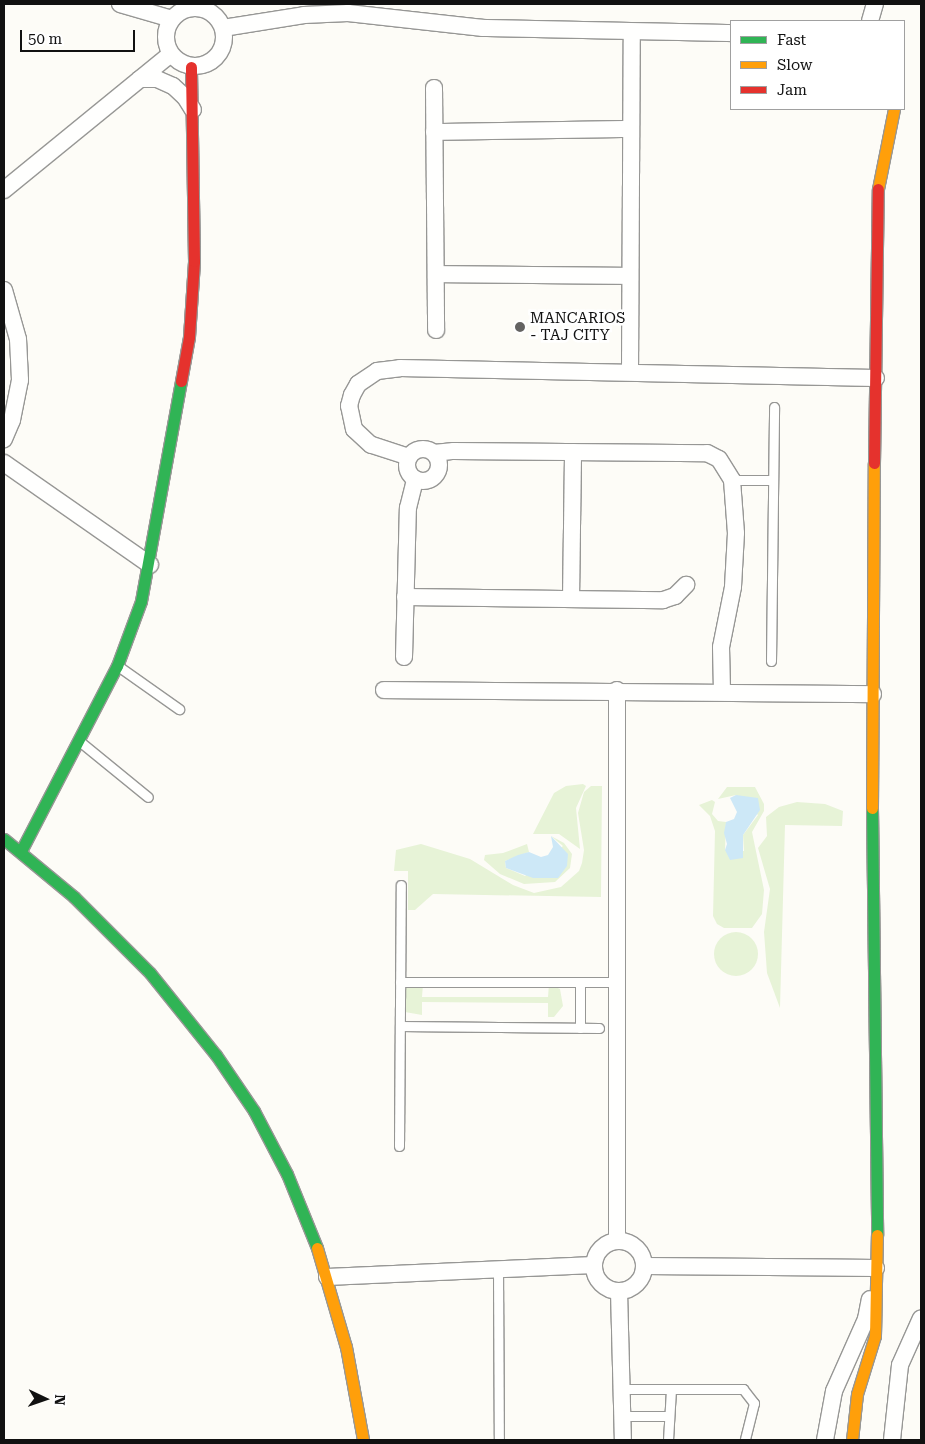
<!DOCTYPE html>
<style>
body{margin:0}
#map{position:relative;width:925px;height:1444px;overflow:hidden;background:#fdfcf7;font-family:"Roboto Serif",serif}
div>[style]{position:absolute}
.green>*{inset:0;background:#e7f3d7}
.round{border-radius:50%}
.water>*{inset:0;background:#cde8f7}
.roads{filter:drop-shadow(1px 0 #979795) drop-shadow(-1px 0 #979795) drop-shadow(0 1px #979795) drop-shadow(0 -1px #979795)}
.lane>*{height:9px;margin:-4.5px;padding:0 4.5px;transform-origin:4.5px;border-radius:4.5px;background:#fffffe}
.street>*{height:16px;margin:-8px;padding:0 8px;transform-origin:8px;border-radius:8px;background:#fffffe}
.street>.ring{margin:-8px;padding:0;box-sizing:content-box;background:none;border:16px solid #fffffe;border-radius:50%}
.fast>*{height:11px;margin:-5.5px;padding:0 5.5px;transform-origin:5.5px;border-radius:5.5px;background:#30b455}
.slow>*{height:11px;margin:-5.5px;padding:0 5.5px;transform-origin:5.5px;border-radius:5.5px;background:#ff9f0a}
.jam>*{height:11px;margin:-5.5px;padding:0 5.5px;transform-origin:5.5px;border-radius:5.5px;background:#e5322d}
.dots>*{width:14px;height:14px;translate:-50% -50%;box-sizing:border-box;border:2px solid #fff;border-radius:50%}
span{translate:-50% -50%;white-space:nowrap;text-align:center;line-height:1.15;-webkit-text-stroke:5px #fff;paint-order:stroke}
.poi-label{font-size:15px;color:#111}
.left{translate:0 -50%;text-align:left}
.frame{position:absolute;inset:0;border:5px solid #111;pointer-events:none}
.legend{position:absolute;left:730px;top:20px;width:175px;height:90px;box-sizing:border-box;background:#fff;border:1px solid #a0a0a0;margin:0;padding:6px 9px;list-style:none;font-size:15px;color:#111}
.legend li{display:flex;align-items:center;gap:10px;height:25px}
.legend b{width:25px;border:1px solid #a0a0a0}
.north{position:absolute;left:20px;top:1374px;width:50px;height:50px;-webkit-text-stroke:4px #fff;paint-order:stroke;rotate:93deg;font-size:14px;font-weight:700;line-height:20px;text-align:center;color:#111}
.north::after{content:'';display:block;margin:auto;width:18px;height:22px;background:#111;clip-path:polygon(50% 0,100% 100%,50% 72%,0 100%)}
.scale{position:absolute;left:20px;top:30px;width:115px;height:22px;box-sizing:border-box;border:2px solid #111;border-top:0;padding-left:6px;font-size:15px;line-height:18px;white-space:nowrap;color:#111;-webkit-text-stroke:4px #fff;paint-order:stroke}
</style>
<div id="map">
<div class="green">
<div style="clip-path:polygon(583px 784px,586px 786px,576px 808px,580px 849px,559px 834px,533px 834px,554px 793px,566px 786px)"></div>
<div style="clip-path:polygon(591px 786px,602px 786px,601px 897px,433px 894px,415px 910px,408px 910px,408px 871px,394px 871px,396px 850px,421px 844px,470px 859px,513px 885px,534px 893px,561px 887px,579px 871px,582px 863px,584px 850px,578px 813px,584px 792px)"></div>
<div style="clip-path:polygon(727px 787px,755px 787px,764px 804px,764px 811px,752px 832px,764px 890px,762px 914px,752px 928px,724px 928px,717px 924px,713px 916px,715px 831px,710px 816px,699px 805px,712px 800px,715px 802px,712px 814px,718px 821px,726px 822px,725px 850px,744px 851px,743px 835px,758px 815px,736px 795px,718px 799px)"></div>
<div style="clip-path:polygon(797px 802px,825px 804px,843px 811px,842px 826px,785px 825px,780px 1008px,767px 973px,764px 932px,770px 889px,758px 848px,767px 836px,766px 817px,779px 807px)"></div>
<div style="clip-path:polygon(551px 836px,564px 843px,572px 854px,570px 868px,555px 882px,524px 884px,500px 874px,484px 860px,485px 855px,503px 853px,527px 844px,529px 852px,505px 861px,506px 868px,525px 876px,563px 846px)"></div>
<div class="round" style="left:714px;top:932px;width:44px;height:44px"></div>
<div style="clip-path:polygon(423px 984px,422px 997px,548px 997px,549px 984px,560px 989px,563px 1006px,554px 1017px,548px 1017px,548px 1003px,422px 1002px,422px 1015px,405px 1012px,401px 1006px,403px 989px)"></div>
</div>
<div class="water">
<div style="clip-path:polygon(736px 795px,758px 798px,760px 810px,743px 835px,743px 858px,730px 860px,725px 850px,727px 844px,724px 833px,726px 822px,734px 819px,737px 812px,730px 798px)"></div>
<div style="clip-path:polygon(551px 836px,568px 854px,567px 866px,558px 878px,533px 878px,506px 868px,505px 861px,518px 855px,529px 852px,541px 857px,548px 855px,553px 847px)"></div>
</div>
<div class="roads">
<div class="lane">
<div style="left:732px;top:480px;width:41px"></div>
<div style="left:771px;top:661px;width:254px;rotate:-89.3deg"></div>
<div style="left:118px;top:666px;width:75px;rotate:35.2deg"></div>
<div style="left:78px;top:740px;width:90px;rotate:39.2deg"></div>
<div style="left:400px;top:982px;width:217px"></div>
<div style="left:400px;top:1026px;width:199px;rotate:0.6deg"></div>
<div style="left:580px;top:1028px;width:46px;rotate:-90deg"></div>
<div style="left:399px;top:1146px;width:261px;rotate:-89.6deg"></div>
<div style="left:498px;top:1271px;width:169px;rotate:89.7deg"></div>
<div style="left:621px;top:1389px;width:122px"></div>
<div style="left:743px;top:1389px;width:18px;rotate:52deg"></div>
<div style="left:754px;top:1403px;width:38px;rotate:104deg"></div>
<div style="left:622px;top:1416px;width:47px"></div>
<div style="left:668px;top:1440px;width:50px;rotate:-86.6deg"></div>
</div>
<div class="street">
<div style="left:120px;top:4px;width:54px;rotate:16.1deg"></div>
<div class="ring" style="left:166px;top:8px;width:42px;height:42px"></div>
<div style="left:870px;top:21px;width:18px;rotate:-74deg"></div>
<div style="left:223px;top:28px;width:82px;rotate:-9.1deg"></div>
<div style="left:304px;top:15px;width:44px;rotate:-2.6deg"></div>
<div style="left:348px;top:13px;width:136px;rotate:6.3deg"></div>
<div style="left:483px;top:28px;width:248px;rotate:1.2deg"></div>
<div style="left:140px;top:79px;width:17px"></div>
<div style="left:157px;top:79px;width:17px;rotate:24deg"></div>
<div style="left:173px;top:86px;width:16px;rotate:43deg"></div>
<div style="left:185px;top:97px;width:15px;rotate:58deg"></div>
<div style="left:434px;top:88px;width:242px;rotate:89.5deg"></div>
<div style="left:434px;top:132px;width:197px;rotate:-0.9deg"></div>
<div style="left:4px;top:190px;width:215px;rotate:-39.2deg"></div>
<div style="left:436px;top:274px;width:194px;rotate:0.6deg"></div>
<div style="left:4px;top:290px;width:51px;rotate:74.1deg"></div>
<div style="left:18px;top:339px;width:41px;rotate:87.2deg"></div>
<div style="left:20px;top:380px;width:41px;rotate:101.3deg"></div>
<div style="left:12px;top:420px;width:21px;rotate:113deg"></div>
<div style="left:630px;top:371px;width:338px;rotate:-89.7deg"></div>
<div class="ring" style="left:407px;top:449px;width:16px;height:16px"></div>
<div style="left:434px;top:453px;width:20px;rotate:-6deg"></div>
<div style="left:454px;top:451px;width:253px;rotate:0.5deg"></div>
<div style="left:707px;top:453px;width:13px;rotate:27deg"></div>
<div style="left:719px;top:459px;width:25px;rotate:58deg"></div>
<div style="left:732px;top:480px;width:53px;rotate:85.7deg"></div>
<div style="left:736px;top:533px;width:54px;rotate:93.2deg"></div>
<div style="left:733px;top:587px;width:61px;rotate:101.3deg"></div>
<div style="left:721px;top:647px;width:44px;rotate:88.7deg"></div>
<div style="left:409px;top:457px;width:40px;rotate:-162deg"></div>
<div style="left:371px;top:445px;width:23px;rotate:-137deg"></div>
<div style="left:354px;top:429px;width:24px;rotate:-102deg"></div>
<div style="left:349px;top:406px;width:11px;rotate:-75deg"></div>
<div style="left:352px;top:395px;width:13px;rotate:-61deg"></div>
<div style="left:358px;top:384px;width:23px;rotate:-34deg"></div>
<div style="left:377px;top:371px;width:23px;rotate:-7deg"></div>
<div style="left:400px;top:368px;width:476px;rotate:1.2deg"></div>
<div style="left:4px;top:463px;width:178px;rotate:34.9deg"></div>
<div style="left:405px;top:597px;width:258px;rotate:0.7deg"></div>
<div style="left:663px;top:600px;width:13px;rotate:-18deg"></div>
<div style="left:675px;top:596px;width:16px;rotate:-45deg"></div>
<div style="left:571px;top:599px;width:147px;rotate:-89.2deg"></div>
<div style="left:404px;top:657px;width:149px;rotate:-88.5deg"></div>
<div style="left:408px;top:508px;width:30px;rotate:-76deg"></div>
<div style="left:384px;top:690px;width:489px;rotate:0.5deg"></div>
<div style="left:617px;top:1241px;width:551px;rotate:-90deg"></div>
<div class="ring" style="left:594px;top:1241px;width:34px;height:34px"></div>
<div style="left:644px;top:1266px;width:232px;rotate:0.5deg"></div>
<div style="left:327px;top:1277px;width:267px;rotate:-2.6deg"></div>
<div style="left:619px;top:1291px;width:149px;rotate:88.5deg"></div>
<div style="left:825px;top:1440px;width:50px;rotate:-79.6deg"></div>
<div style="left:834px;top:1391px;width:79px;rotate:-66deg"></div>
<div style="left:866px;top:1319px;width:20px;rotate:-79deg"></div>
<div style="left:892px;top:1440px;width:75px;rotate:-83.9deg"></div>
<div style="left:900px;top:1365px;width:51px;rotate:-65.9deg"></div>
</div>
<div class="fast">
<div style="left:872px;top:808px;width:427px;rotate:89.3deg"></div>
<div style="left:4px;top:839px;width:91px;rotate:39.6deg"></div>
<div style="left:74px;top:897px;width:107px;rotate:45deg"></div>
<div style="left:150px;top:973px;width:105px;rotate:51.2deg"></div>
<div style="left:216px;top:1055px;width:68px;rotate:55.8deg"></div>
<div style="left:254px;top:1111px;width:71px;rotate:62.4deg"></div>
<div style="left:287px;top:1174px;width:80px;rotate:67.9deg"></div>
<div style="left:21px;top:851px;width:208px;rotate:-62.6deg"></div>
<div style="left:117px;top:666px;width:69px;rotate:-69.7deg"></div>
<div style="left:141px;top:601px;width:224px;rotate:-79.7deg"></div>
</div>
<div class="slow">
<div style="left:878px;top:189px;width:82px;rotate:-78.7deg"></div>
<div style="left:872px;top:808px;width:345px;rotate:-89.7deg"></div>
<div style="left:317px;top:1248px;width:103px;rotate:73.7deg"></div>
<div style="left:346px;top:1347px;width:95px;rotate:79.6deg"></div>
<div style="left:852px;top:1440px;width:46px;rotate:-83.8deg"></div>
<div style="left:857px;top:1394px;width:61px;rotate:-72.8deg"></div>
<div style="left:875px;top:1336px;width:101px;rotate:-88.9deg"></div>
</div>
<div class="jam">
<div style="left:181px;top:381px;width:45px;rotate:-79.7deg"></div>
<div style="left:189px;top:337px;width:76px;rotate:-86.2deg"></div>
<div style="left:194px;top:261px;width:194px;rotate:-90.9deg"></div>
<div style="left:874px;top:463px;width:274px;rotate:-89.2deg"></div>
</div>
</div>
<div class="dots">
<div style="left:520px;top:327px;background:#646362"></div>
</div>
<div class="poi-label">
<span class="left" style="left:530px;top:327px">MANCARIOS<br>- TAJ CITY</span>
</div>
<div class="frame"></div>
<ul class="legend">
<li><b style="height:6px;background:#30b455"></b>Fast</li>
<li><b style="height:6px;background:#ff9f0a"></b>Slow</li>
<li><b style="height:6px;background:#e5322d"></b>Jam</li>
</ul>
<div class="north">N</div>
<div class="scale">50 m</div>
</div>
